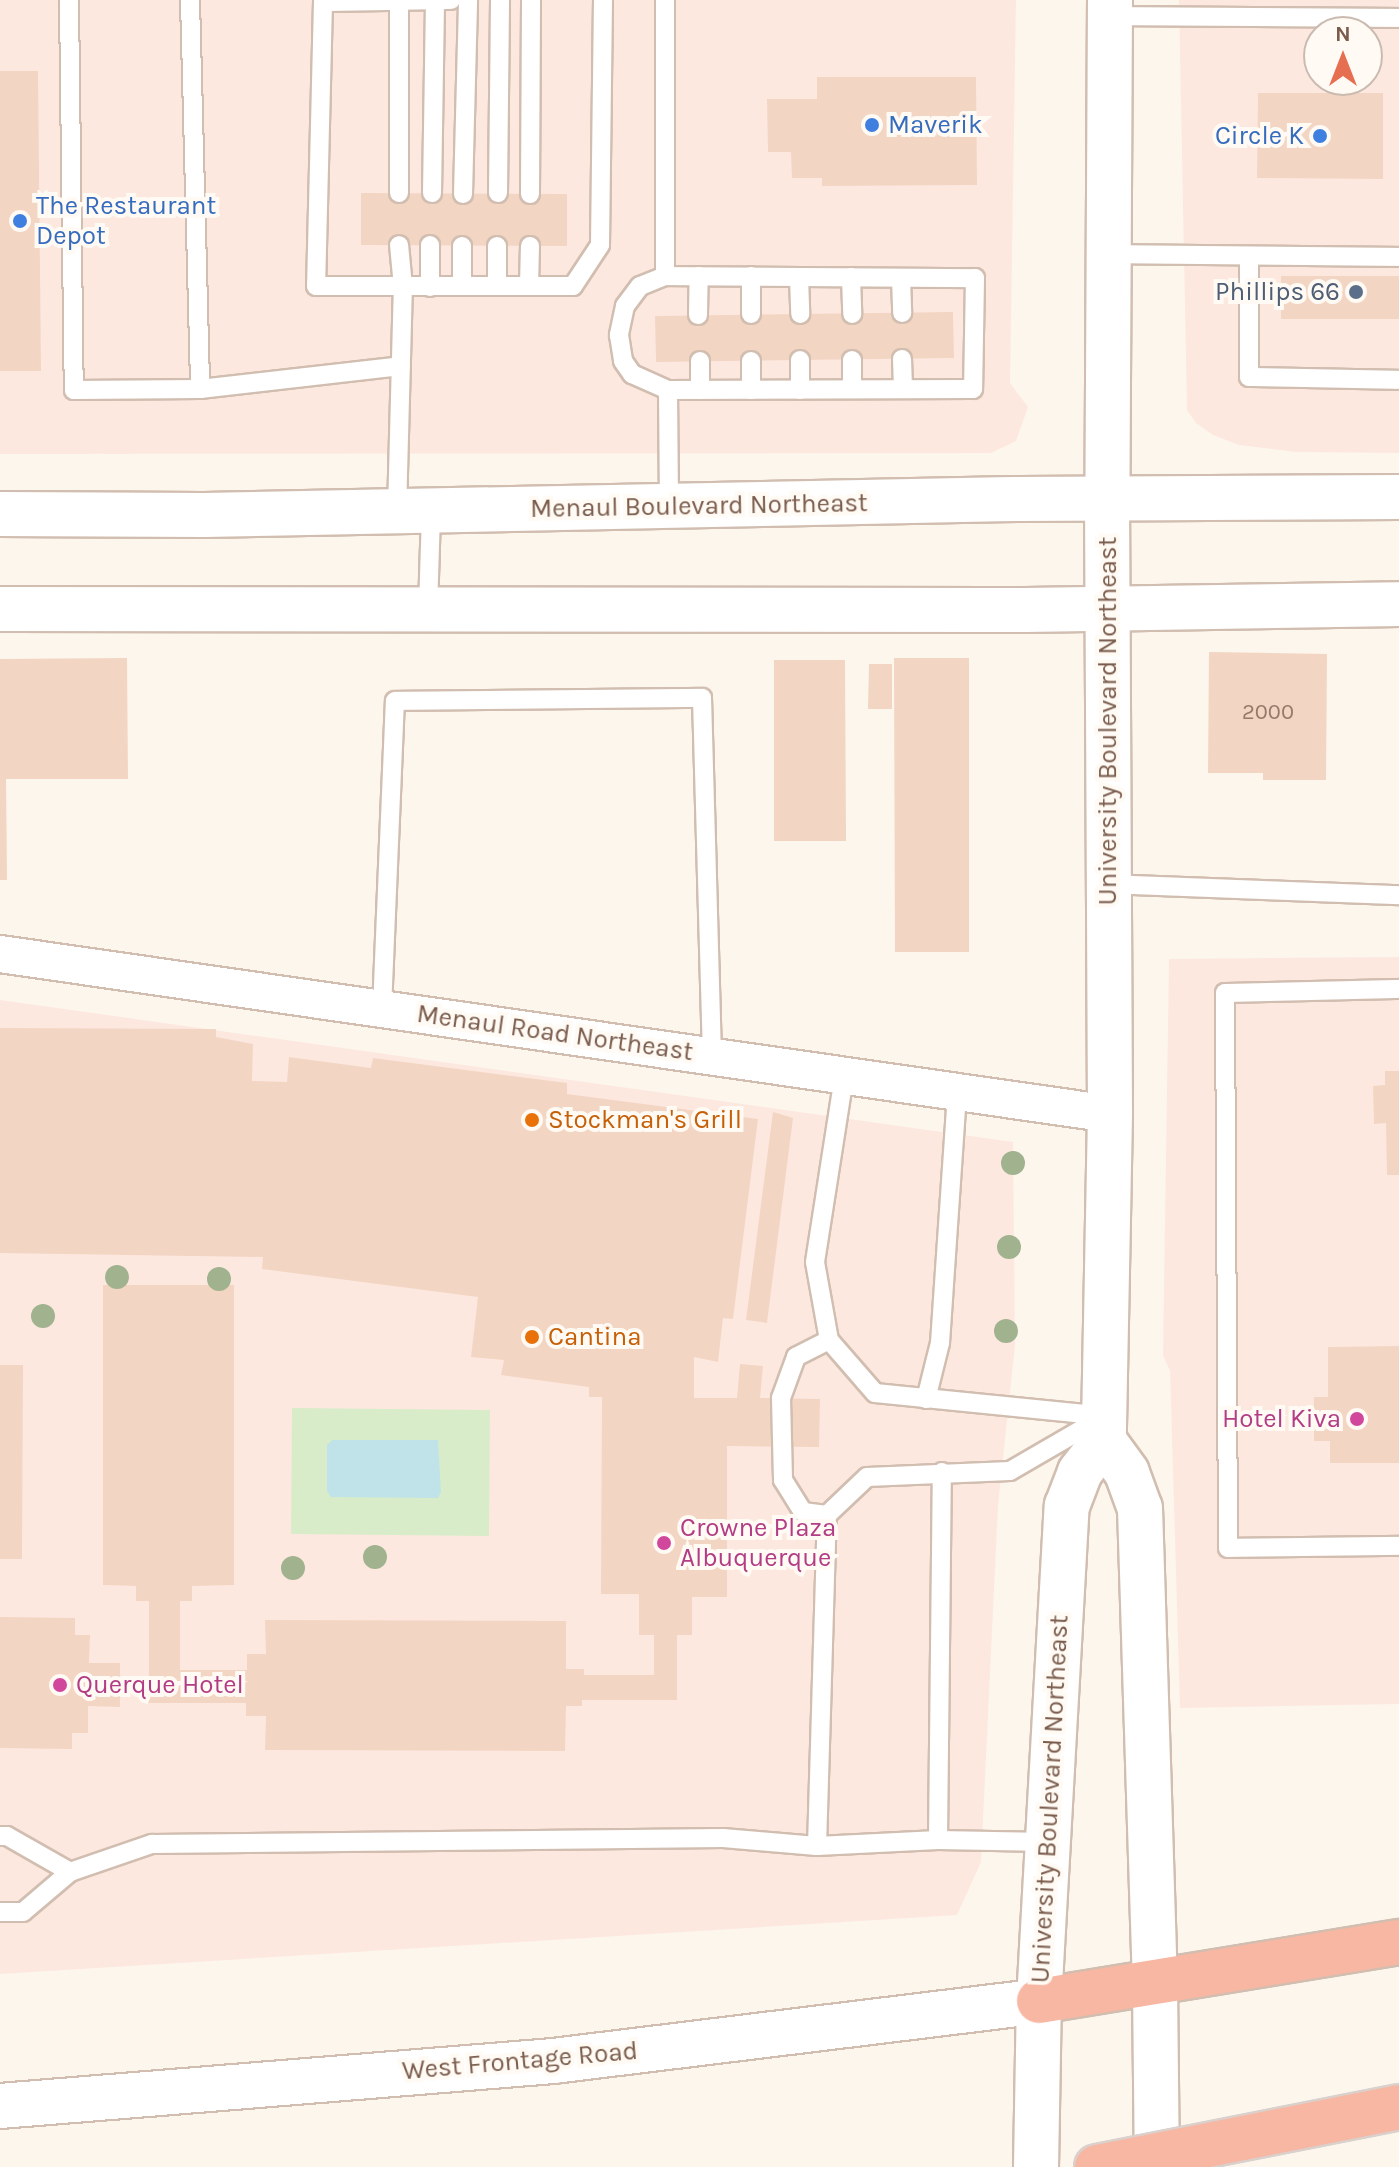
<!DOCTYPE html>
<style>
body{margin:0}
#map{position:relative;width:1399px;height:2167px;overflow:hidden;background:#fdf6ec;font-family:Karla,sans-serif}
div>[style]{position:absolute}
.commercial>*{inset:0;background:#fde8e0}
.green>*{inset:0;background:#d8ecc9}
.water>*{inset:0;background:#bfe3e8}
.building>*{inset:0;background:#f3d5c3}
.roads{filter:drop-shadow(2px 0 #d1beb0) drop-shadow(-2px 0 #d1beb0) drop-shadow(0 2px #d1beb0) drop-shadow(0 -2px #d1beb0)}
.service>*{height:18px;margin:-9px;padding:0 9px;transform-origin:9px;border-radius:9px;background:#fff}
.minor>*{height:36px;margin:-18px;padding:0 18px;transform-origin:18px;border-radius:18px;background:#fff}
.secondary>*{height:44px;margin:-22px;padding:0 22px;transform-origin:22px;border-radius:22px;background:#fff}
.motorway>*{height:44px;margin:-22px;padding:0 22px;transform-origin:22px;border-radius:22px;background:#f7b7a3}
.bridges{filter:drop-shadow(2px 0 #dad1cd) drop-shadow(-2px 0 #dad1cd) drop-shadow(0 2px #dad1cd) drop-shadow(0 -2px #dad1cd)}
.motorway-bridge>*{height:44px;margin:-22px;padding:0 22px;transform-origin:22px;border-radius:22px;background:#f7b7a3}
.trees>*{width:24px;height:24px;margin:-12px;border-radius:50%;background:#a0b28e}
.dots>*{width:22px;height:22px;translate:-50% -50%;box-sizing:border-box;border:4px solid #fffaf3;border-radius:50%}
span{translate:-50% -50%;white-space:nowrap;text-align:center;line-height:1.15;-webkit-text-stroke:8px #fffaf3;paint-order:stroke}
.number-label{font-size:22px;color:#987a6a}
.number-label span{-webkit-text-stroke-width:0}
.shop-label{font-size:26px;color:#366cbe}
.left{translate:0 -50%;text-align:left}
.right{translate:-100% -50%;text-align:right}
.service-label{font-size:26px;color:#4e5e75}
.street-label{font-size:26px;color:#7a5c4d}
.food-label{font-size:26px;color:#c56008}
.hotel-label{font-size:26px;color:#b23c85}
.north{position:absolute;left:1303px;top:16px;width:80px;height:80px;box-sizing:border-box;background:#fffaf3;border:2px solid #cabbb1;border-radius:50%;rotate:0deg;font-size:22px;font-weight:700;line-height:32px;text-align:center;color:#7a5c4d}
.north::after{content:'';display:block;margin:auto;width:28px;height:36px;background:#e76f51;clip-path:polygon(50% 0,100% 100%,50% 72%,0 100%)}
</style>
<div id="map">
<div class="commercial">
<div style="clip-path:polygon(0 0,1016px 0,1010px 383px,1028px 407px,1016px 441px,991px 453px,0 454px)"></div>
<div style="clip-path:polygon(evenodd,1179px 0,1399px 0,1399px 453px,1296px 452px,1239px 445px,1213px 435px,1196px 423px,1187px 410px,1179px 0,1319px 32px,1367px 32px,1367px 80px,1319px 80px,1319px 32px)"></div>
<div style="clip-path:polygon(1399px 957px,1399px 1704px,1180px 1708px,1170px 1371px,1163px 1355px,1169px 959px)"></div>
<div style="clip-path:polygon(0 1000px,1013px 1142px,1015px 1345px,998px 1506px,981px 1862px,957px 1915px,0 1974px)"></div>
</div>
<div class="green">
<div style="clip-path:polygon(292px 1408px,490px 1410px,489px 1536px,291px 1534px)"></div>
</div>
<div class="water">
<div style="clip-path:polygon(332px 1440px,438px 1440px,441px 1492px,438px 1498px,331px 1497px,327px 1491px,327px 1445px)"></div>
</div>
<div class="building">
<div style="clip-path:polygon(0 71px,38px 71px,41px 371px,0 371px)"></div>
<div style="clip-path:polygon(817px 77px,976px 77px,977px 185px,822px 186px,822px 178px,792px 178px,791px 152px,768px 152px,767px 99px,817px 99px)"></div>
<div style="clip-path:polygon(1258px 93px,1383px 93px,1383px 179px,1257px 178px)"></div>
<div style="clip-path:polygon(361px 193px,567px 194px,567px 246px,361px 245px)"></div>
<div style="clip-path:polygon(1281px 276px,1399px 276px,1399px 319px,1281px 319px)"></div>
<div style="clip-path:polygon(953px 312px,954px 358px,656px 362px,655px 316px)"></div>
<div style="clip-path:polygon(1209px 652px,1327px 654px,1326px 780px,1263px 780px,1263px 773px,1208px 773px)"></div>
<div style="clip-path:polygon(127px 658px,128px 779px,6px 779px,7px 880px,0 880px,0 659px)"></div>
<div style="clip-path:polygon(894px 658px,969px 658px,969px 952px,895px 952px)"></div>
<div style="clip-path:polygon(774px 660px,845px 660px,846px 841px,774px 841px)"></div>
<div style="clip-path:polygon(869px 664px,892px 664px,892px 709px,868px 709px)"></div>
<div style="clip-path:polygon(0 1028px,216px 1029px,216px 1037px,253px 1044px,252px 1081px,287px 1082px,289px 1057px,371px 1068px,373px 1058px,567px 1083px,567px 1094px,758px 1119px,733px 1319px,723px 1318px,718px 1362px,694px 1357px,694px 1398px,737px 1398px,740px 1364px,763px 1366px,760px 1398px,820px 1399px,819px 1447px,727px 1446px,727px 1597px,692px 1597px,692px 1635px,677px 1635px,677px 1700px,582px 1700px,582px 1706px,566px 1706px,565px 1751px,265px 1750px,266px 1716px,246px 1716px,246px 1703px,148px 1703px,148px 1696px,143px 1696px,143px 1679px,149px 1679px,149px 1601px,136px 1601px,136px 1586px,103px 1585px,103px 1285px,234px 1285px,234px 1585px,192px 1586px,192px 1601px,180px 1601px,180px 1670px,247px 1670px,247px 1654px,266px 1654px,265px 1620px,566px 1621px,566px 1669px,584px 1669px,584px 1675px,654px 1675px,654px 1635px,639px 1635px,639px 1594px,601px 1594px,602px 1397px,589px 1397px,589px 1387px,501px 1375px,504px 1360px,471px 1357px,478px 1297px,262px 1269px,263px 1257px,0 1253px)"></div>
<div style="clip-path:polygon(1385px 1071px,1399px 1071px,1399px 1175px,1387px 1175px,1386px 1123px,1374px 1124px,1373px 1086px,1385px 1085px)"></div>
<div style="clip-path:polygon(773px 1112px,793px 1118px,767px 1323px,746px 1320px)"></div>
<div style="clip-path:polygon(1399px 1346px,1399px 1463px,1330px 1463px,1330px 1441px,1314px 1441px,1314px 1397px,1328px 1397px,1328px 1347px)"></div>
<div style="clip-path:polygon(0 1365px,23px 1365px,22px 1559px,0 1559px)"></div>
<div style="clip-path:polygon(0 1617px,75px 1618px,75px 1635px,90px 1635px,89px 1663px,120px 1663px,120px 1707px,88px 1706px,88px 1733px,72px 1733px,72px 1749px,0 1748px)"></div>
</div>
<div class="roads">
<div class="service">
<div style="left:69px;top:0;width:390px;rotate:89.3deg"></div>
<div style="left:74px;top:390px;width:126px;rotate:-0.5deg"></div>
<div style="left:200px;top:389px;width:202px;rotate:-6.5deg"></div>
<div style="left:190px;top:0;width:389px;rotate:88.5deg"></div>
<div style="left:399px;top:0;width:193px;rotate:90deg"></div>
<div style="left:451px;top:0;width:128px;rotate:179.1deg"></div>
<div style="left:323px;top:2px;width:284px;rotate:91.4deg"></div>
<div style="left:316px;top:286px;width:257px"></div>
<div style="left:573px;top:286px;width:49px;rotate:-56.6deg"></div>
<div style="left:600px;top:245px;width:245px;rotate:-89.3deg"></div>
<div style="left:665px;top:0;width:276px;rotate:90deg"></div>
<div style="left:665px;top:276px;width:310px;rotate:0.4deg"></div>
<div style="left:975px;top:278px;width:111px;rotate:91deg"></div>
<div style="left:973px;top:389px;width:305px;rotate:179.8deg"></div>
<div style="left:668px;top:390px;width:117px;rotate:89.5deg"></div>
<div style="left:1110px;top:16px;width:289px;rotate:0.4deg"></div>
<div style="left:432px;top:193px;width:193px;rotate:-89.1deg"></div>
<div style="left:498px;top:193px;width:193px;rotate:-89.4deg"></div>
<div style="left:463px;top:194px;width:194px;rotate:-88.5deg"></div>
<div style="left:530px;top:194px;width:194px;rotate:-89.7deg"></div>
<div style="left:430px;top:245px;width:42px;rotate:90deg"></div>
<div style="left:497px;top:246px;width:40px;rotate:90deg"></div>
<div style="left:1108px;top:254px;width:291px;rotate:0.6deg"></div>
<div style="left:1249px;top:257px;width:120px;rotate:90deg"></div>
<div style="left:1249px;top:377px;width:150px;rotate:1.1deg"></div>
<div style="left:665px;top:276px;width:27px;rotate:158deg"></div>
<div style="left:640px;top:286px;width:25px;rotate:127deg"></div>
<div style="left:625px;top:306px;width:30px;rotate:102deg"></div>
<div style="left:619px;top:335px;width:26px;rotate:81deg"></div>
<div style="left:623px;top:361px;width:16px;rotate:55deg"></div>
<div style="left:632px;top:374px;width:39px;rotate:24deg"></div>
<div style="left:799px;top:277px;width:37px;rotate:88deg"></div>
<div style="left:851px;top:277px;width:37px;rotate:88deg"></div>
<div style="left:901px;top:278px;width:35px;rotate:88deg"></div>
<div style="left:462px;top:286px;width:40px;rotate:-90deg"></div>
<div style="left:529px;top:286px;width:40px;rotate:-88.6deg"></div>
<div style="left:751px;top:314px;width:38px;rotate:-90deg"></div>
<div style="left:698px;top:315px;width:39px;rotate:-89deg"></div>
<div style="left:902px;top:359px;width:30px;rotate:88deg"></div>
<div style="left:800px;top:360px;width:30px;rotate:90deg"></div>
<div style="left:700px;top:361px;width:29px;rotate:90deg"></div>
<div style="left:751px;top:361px;width:29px;rotate:90deg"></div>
<div style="left:852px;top:389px;width:29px;rotate:-90deg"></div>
<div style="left:397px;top:512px;width:225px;rotate:-88.5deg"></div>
<div style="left:403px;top:287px;width:42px;rotate:-95.4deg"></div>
<div style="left:428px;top:609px;width:97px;rotate:-88.2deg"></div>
<div style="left:1109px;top:884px;width:290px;rotate:2.2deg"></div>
<div style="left:1399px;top:989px;width:174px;rotate:178.7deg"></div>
<div style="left:1225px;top:993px;width:555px;rotate:89.69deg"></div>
<div style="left:1228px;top:1548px;width:171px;rotate:-0.7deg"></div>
<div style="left:382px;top:1009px;width:308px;rotate:-87.6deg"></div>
<div style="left:395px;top:701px;width:307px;rotate:-0.6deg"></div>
<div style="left:702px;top:698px;width:359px;rotate:88.4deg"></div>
<div style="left:829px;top:1340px;width:37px;rotate:153deg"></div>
<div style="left:796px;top:1357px;width:44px;rotate:110.1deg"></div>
<div style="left:781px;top:1398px;width:82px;rotate:88.6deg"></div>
<div style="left:783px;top:1480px;width:38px;rotate:58deg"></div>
<div style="left:803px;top:1512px;width:24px;rotate:7deg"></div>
<div style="left:827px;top:1515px;width:55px;rotate:-43.5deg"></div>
<div style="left:867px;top:1477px;width:143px;rotate:-2.4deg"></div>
<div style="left:1010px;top:1471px;width:110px;rotate:-30.1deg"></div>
<div style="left:1105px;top:1416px;width:231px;rotate:-174.3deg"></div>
<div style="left:875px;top:1393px;width:70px;rotate:-131deg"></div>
<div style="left:829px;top:1340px;width:79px;rotate:-100.2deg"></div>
<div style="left:815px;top:1262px;width:188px;rotate:-81.1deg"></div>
<div style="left:926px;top:1399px;width:58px;rotate:-76deg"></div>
<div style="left:940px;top:1343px;width:251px;rotate:-86.1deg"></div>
<div style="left:0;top:1836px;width:7px"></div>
<div style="left:7px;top:1836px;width:73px;rotate:29.7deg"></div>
<div style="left:70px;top:1872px;width:87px;rotate:-18.9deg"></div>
<div style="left:152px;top:1844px;width:571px;rotate:-0.6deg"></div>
<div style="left:723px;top:1838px;width:94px;rotate:4.9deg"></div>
<div style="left:817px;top:1846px;width:121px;rotate:-2.8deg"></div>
<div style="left:938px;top:1840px;width:110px;rotate:1deg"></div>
<div style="left:938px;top:1840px;width:368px;rotate:-89.4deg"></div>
<div style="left:817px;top:1846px;width:331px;rotate:-88.3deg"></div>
<div style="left:0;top:1912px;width:23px"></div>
<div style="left:23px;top:1912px;width:62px;rotate:-40.4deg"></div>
</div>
<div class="minor">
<div style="left:0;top:954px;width:1121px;rotate:8.2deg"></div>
</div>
<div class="secondary">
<div style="left:1110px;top:0;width:499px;rotate:90.3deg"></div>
<div style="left:1107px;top:499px;width:615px;rotate:89.72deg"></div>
<div style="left:1110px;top:1114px;width:327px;rotate:91.1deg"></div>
<div style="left:1104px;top:1441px;width:39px;rotate:54deg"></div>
<div style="left:1127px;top:1473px;width:37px;rotate:70deg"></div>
<div style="left:1140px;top:1508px;width:477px;rotate:88.2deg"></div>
<div style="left:1155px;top:1985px;width:182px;rotate:89.4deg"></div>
<div style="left:0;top:514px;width:204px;rotate:0.3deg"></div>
<div style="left:204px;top:515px;width:814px;rotate:-1.13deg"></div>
<div style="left:1018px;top:499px;width:381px;rotate:-0.3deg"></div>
<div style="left:0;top:609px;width:1025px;rotate:0.06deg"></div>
<div style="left:1025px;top:610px;width:374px;rotate:-0.9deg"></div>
<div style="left:0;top:2106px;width:555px;rotate:-4.65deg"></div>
<div style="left:553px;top:2061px;width:490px;rotate:-7deg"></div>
<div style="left:1036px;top:2167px;width:166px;rotate:-89deg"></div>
<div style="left:1039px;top:2001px;width:496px;rotate:-86.8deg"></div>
<div style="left:1067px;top:1506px;width:36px;rotate:-69deg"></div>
<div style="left:1080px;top:1472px;width:39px;rotate:-52deg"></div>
</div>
<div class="motorway">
<div style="left:1039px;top:2001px;width:365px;rotate:-9.3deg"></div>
</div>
</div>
<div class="bridges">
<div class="motorway-bridge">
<div style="left:1097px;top:2167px;width:308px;rotate:-11.2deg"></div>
</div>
</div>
<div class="trees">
<div style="left:1013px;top:1163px"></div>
<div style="left:1009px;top:1247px"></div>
<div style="left:117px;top:1277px"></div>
<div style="left:219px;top:1279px"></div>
<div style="left:43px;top:1316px"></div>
<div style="left:1006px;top:1331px"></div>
<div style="left:375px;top:1557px"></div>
<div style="left:293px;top:1568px"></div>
</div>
<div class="dots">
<div style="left:872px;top:125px;background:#3f7fe0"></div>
<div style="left:1320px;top:136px;background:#3f7fe0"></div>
<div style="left:20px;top:221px;background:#3f7fe0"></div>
<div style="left:1356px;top:292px;background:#5c6f8a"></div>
<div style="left:532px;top:1120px;background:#e8710a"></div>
<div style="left:532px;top:1337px;background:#e8710a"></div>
<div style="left:1357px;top:1419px;background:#d1479c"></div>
<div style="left:664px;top:1543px;background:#d1479c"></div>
<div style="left:60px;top:1685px;background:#d1479c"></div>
</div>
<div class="number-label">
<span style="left:1268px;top:713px">2000</span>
</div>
<div class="shop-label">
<span class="left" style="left:888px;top:125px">Maverik</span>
<span class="right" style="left:1304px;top:136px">Circle K</span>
<span class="left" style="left:36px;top:221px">The Restaurant<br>Depot</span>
</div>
<div class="service-label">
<span class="right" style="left:1340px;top:292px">Phillips 66</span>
</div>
<div class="street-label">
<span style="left:699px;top:506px;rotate:-1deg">Menaul Boulevard Northeast</span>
<span style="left:1108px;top:721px;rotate:-90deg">University Boulevard Northeast</span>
<span style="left:555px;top:1033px;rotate:8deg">Menaul Road Northeast</span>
<span style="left:1050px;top:1799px;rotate:-87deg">University Boulevard Northeast</span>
<span style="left:520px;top:2061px;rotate:-5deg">West Frontage Road</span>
</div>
<div class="food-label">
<span class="left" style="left:548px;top:1120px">Stockman's Grill</span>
<span class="left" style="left:548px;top:1337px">Cantina</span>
</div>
<div class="hotel-label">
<span class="right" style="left:1341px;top:1419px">Hotel Kiva</span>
<span class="left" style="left:680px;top:1543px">Crowne Plaza<br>Albuquerque</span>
<span class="left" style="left:76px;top:1685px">Querque Hotel</span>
</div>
<div class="north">N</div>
</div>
